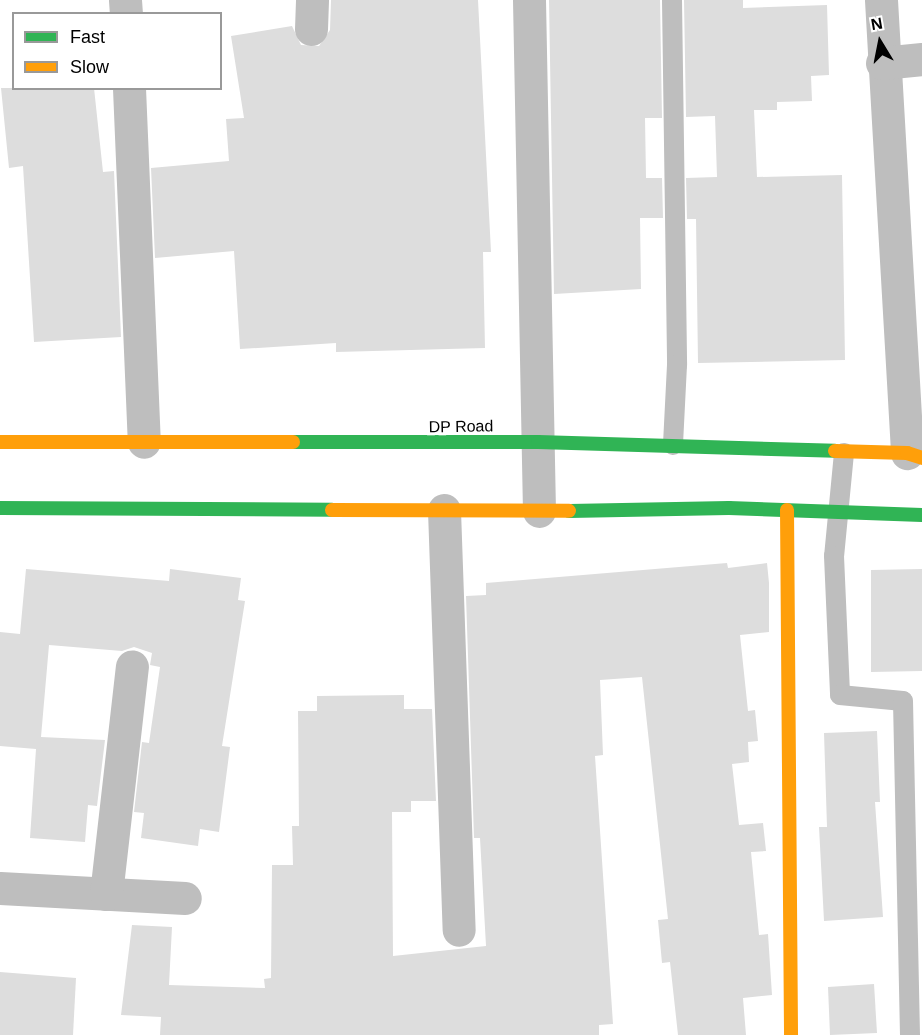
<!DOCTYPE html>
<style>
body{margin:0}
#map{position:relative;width:922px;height:1035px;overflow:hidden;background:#fff;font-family:Helvetica,sans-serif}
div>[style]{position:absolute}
.building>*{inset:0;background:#ddd}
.lane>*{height:20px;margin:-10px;padding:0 10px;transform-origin:10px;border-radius:10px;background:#bebebe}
.street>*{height:33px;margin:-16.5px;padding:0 16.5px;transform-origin:16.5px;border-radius:16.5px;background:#bebebe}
.fast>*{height:14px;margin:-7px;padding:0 7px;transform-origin:7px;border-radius:7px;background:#30b455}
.slow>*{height:14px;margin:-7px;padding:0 7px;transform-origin:7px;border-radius:7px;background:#ff9f0a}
span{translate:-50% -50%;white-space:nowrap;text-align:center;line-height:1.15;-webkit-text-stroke:6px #fff;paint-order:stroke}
.street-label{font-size:16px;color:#000}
.legend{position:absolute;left:12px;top:12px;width:210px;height:78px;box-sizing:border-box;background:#fff;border:2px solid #999;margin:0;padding:8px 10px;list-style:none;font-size:18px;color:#000}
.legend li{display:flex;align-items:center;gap:12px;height:30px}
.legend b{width:30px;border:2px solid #999}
.north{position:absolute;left:850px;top:12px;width:60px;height:60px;-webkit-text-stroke:4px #fff;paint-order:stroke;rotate:350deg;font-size:16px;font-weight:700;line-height:24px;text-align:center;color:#000}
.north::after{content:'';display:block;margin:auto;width:21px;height:27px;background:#000;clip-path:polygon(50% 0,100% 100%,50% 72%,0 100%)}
</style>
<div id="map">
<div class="building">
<div style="clip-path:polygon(331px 0,478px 0,491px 252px,483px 252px,485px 348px,336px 352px,336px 343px,240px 349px,234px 251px,155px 258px,151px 168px,229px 161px,226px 119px,244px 118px,231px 36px,292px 26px,301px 45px,319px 46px,330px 30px)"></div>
<div style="clip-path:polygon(549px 0,660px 0,662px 118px,645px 118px,646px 178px,662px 178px,663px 218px,640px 218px,641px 289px,554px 294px)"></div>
<div style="clip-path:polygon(684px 0,743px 0,743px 8px,827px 5px,829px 75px,811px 76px,812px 101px,777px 102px,777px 110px,754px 110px,757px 177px,842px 175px,845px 360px,698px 363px,696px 219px,687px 219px,686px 178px,717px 177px,715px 116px,686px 117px)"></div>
<div style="clip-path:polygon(1px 88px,94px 88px,103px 172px,114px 171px,121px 337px,34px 342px,23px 166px,9px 168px)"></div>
<div style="clip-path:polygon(727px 563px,728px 568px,767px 563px,769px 583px,769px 632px,740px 635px,748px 711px,755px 710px,758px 741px,748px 742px,749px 762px,732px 764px,739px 825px,763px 823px,766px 851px,751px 852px,759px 935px,768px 934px,772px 995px,743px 998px,746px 1035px,678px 1035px,670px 962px,662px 963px,658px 920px,668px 919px,642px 677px,600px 680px,603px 755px,595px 756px,613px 1024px,599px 1025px,599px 1035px,160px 1035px,161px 1017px,121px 1015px,132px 925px,172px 927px,169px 985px,265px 988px,264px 979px,271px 978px,272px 865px,293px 865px,292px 826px,299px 826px,298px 711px,317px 711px,317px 696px,404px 695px,404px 709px,432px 709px,436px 801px,411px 801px,411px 812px,392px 812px,393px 956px,486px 946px,480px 838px,474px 838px,466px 596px,486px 595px,486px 583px)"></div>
<div style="clip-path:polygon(26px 569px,169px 581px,170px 569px,241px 578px,238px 600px,245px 601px,222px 746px,230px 747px,219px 832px,200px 829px,198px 846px,141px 838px,144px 813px,134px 812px,142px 742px,149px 743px,160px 667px,150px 665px,152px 653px,134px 647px,122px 651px,49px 645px,41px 737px,105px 740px,97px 806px,88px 805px,85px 842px,30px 838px,36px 749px,0 746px,0 632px,20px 634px)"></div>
<div style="clip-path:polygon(922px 569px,922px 671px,871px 672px,871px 570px)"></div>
<div style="clip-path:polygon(877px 731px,880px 802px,875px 802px,883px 917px,824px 921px,819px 827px,827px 827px,824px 733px)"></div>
<div style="clip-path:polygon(0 972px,76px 978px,73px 1035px,0 1035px)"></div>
<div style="clip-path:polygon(874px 984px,877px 1033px,830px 1035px,828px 987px)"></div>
</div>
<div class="lane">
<div style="left:672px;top:0;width:365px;rotate:89.2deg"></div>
<div style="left:677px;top:365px;width:80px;rotate:92.9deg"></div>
<div style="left:844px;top:453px;width:103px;rotate:95.5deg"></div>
<div style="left:834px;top:556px;width:139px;rotate:87.5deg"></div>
<div style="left:840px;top:695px;width:63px;rotate:5.4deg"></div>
<div style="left:903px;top:701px;width:334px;rotate:88.8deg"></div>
</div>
<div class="street">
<div style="left:125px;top:0;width:14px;rotate:86deg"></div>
<div style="left:529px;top:0;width:511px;rotate:88.88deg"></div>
<div style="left:881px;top:0;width:454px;rotate:86.7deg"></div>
<div style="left:311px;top:29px;width:29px;rotate:-88deg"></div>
<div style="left:882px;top:63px;width:40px;rotate:-5.7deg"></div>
<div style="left:129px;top:88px;width:354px;rotate:87.6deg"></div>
<div style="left:444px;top:510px;width:420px;rotate:88deg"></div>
<div style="left:0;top:888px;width:185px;rotate:3.1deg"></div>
<div style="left:106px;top:894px;width:229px;rotate:-83.5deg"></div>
</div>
<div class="fast">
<div style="left:293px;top:442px;width:245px"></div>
<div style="left:538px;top:442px;width:297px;rotate:1.7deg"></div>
<div style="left:0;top:508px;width:332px;rotate:0.3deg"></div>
<div style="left:569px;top:511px;width:160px;rotate:-1.1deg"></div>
<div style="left:729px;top:508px;width:193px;rotate:2.1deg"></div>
</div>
<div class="slow">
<div style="left:0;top:442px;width:293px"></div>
<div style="left:835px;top:451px;width:72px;rotate:1.6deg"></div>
<div style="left:907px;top:453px;width:16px;rotate:18deg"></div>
<div style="left:332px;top:510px;width:237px;rotate:0.2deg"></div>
<div style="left:787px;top:510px;width:525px;rotate:89.56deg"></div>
</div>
<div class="street-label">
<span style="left:461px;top:427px;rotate:-1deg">DP Road</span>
</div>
<ul class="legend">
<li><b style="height:8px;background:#30b455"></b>Fast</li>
<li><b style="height:8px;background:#ff9f0a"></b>Slow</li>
</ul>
<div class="north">N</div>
</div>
